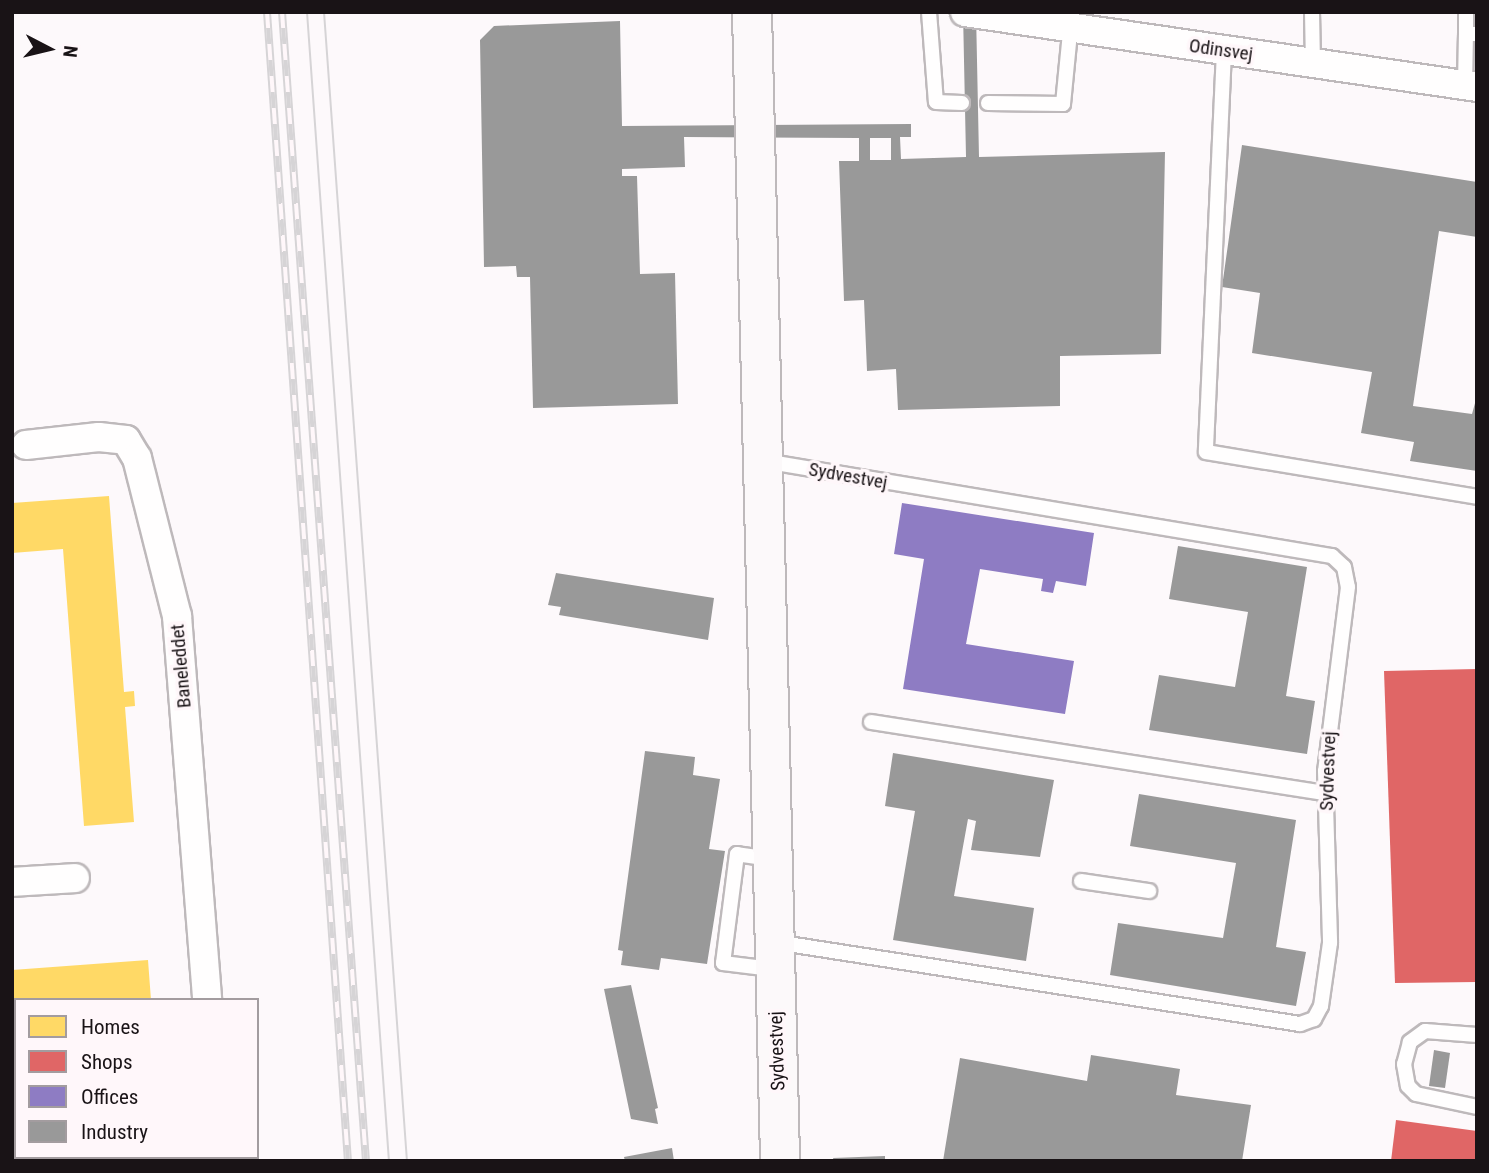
<!DOCTYPE html>
<style>
body{margin:0}
#map{position:relative;width:1489px;height:1173px;overflow:hidden;background:#fdf9fb;font-family:"Roboto Condensed",sans-serif}
div>[style]{position:absolute}
.homes>*{inset:0;background:#ffd966}
.shops>*{inset:0;background:#e06666}
.offices>*{inset:0;background:#8e7cc3}
.industry>*{inset:0;background:#999}
.roads{filter:drop-shadow(2px 0 #beb9bb) drop-shadow(-2px 0 #beb9bb) drop-shadow(0 2px #beb9bb) drop-shadow(0 -2px #beb9bb)}
.lane>*{height:14px;margin:-7px;padding:0 7px;transform-origin:7px;border-radius:7px;background:#fffefe}
.street>*{height:28px;margin:-14px;padding:0 14px;transform-origin:14px;border-radius:14px;background:#fffefe}
.secondary>*{height:38px;margin:-19px;padding:0 19px;transform-origin:19px;border-radius:19px;background:#fcf9fa}
.tram>*{height:2px;margin:-1px;padding:0 1px;transform-origin:1px;border-radius:1px;background:#d6d4d6}
.rail>*{height:8px;margin-top:-4px;transform-origin:0;background:repeating-linear-gradient(90deg,#fff7fa 0 16px,#d6d4d6 0 32px);box-sizing:border-box;border-block:2px solid #d6d4d6}
span{translate:-50% -50%;white-space:nowrap;text-align:center;line-height:1.15;-webkit-text-stroke:7px #fff7fa;paint-order:stroke}
.street-label{font-size:19px;color:#191316}
.frame{position:absolute;inset:0;border:14px solid #191316;pointer-events:none}
.legend{position:absolute;left:14px;top:998px;width:245px;height:161px;box-sizing:border-box;background:#fff7fa;border:2px solid #a39c9f;margin:0;padding:9px 12px;list-style:none;font-size:21px;color:#191316}
.legend li{display:flex;align-items:center;gap:14px;height:35px}
.legend b{width:35px;border:2px solid #a39c9f}
.north{position:absolute;left:14px;top:14px;width:70px;height:70px;-webkit-text-stroke:5px #fff7fa;paint-order:stroke;rotate:97deg;font-size:19px;font-weight:700;line-height:28px;text-align:center;color:#191316}
.north::after{content:'';display:block;margin:auto;width:24px;height:32px;background:#191316;clip-path:polygon(50% 0,100% 100%,50% 72%,0 100%)}
</style>
<div id="map">
<div class="homes">
<div style="clip-path:polygon(109px 496px,124px 692px,134px 691px,135px 706px,125px 707px,134px 822px,84px 826px,63px 549px,12px 553px,12px 503px)"></div>
<div style="clip-path:polygon(148px 960px,151px 1000px,16px 1000px,12px 1017px,12px 970px)"></div>
<div style="clip-path:polygon(12px 1077px,16px 1077px,16px 1157px,23px 1161px,12px 1161px)"></div>
<div style="clip-path:polygon(115px 1157px,163px 1157px,163px 1161px,115px 1161px)"></div>
</div>
<div class="shops">
<div style="clip-path:polygon(1477px 669px,1477px 982px,1395px 983px,1384px 671px)"></div>
<div style="clip-path:polygon(1396px 1120px,1477px 1131px,1477px 1161px,1391px 1161px)"></div>
</div>
<div class="offices">
<div style="clip-path:polygon(902px 503px,1094px 533px,1086px 586px,1056px 581px,1053px 593px,1041px 591px,1043px 579px,980px 569px,966px 644px,1074px 661px,1065px 714px,903px 689px,924px 559px,894px 554px)"></div>
</div>
<div class="industry">
<div style="clip-path:polygon(evenodd,963px 12px,976px 12px,979px 157px,1165px 152px,1161px 354px,1060px 356px,1060px 406px,898px 410px,896px 369px,867px 371px,864px 300px,844px 301px,839px 161px,859px 161px,859px 138px,684px 137px,685px 167px,622px 169px,622px 176px,637px 176px,640px 274px,675px 273px,678px 404px,533px 408px,530px 277px,517px 277px,516px 266px,484px 267px,480px 40px,494px 26px,620px 21px,622px 126px,911px 124px,911px 137px,900px 137px,901px 159px,966px 157px,963px 12px,870px 138px,891px 138px,891px 160px,870px 160px,870px 138px)"></div>
<div style="clip-path:polygon(1242px 145px,1477px 182px,1477px 237px,1439px 231px,1413px 406px,1472px 414px,1477px 396px,1477px 471px,1410px 461px,1414px 442px,1361px 433px,1372px 372px,1252px 353px,1260px 293px,1222px 287px)"></div>
<div style="clip-path:polygon(1178px 546px,1307px 567px,1286px 696px,1315px 701px,1307px 754px,1149px 730px,1159px 675px,1235px 687px,1248px 612px,1169px 599px)"></div>
<div style="clip-path:polygon(556px 573px,714px 598px,708px 640px,559px 615px,561px 607px,548px 605px)"></div>
<div style="clip-path:polygon(645px 751px,695px 757px,693px 775px,720px 779px,709px 849px,725px 851px,707px 964px,661px 958px,659px 970px,621px 965px,623px 951px,618px 950px)"></div>
<div style="clip-path:polygon(893px 753px,1054px 780px,1040px 857px,971px 850px,976px 821px,968px 819px,954px 896px,1034px 908px,1026px 961px,893px 940px,915px 811px,885px 806px)"></div>
<div style="clip-path:polygon(1139px 794px,1296px 820px,1276px 947px,1306px 952px,1296px 1006px,1110px 975px,1118px 923px,1223px 938px,1236px 863px,1130px 846px)"></div>
<div style="clip-path:polygon(631px 985px,658px 1108px,655px 1109px,658px 1124px,631px 1119px,604px 989px)"></div>
<div style="clip-path:polygon(1434px 1050px,1450px 1053px,1445px 1088px,1429px 1086px)"></div>
<div style="clip-path:polygon(1091px 1055px,1180px 1069px,1176px 1095px,1251px 1105px,1242px 1161px,943px 1161px,960px 1058px,1087px 1081px)"></div>
<div style="clip-path:polygon(672px 1148px,674px 1161px,625px 1161px,624px 1157px)"></div>
<div style="clip-path:polygon(885px 1156px,885px 1161px,834px 1161px,833px 1158px)"></div>
</div>
<div class="roads">
<div class="lane">
<div style="left:929px;top:12px;width:90px;rotate:85.6deg"></div>
<div style="left:936px;top:102px;width:26px;rotate:2deg"></div>
<div style="left:1312px;top:12px;width:51px;rotate:88.9deg"></div>
<div style="left:1466px;top:12px;width:22px;rotate:90deg"></div>
<div style="left:1224px;top:51px;width:401px;rotate:92.6deg"></div>
<div style="left:1206px;top:452px;width:275px;rotate:9.4deg"></div>
<div style="left:1465px;top:85px;width:51px;rotate:-88.9deg"></div>
<div style="left:1466px;top:34px;width:11px"></div>
<div style="left:988px;top:103px;width:75px;rotate:0.8deg"></div>
<div style="left:1063px;top:104px;width:92px;rotate:-84.4deg"></div>
<div style="left:764px;top:461px;width:576px;rotate:9.5deg"></div>
<div style="left:1332px;top:556px;width:16px;rotate:43deg"></div>
<div style="left:1344px;top:567px;width:20px;rotate:79deg"></div>
<div style="left:1348px;top:587px;width:185px;rotate:97.1deg"></div>
<div style="left:1325px;top:771px;width:172px;rotate:88.3deg"></div>
<div style="left:1330px;top:943px;width:64px;rotate:98.1deg"></div>
<div style="left:1321px;top:1006px;width:15px;rotate:118deg"></div>
<div style="left:1314px;top:1019px;width:15px;rotate:160deg"></div>
<div style="left:1300px;top:1024px;width:531px;rotate:-171.12deg"></div>
<div style="left:871px;top:722px;width:460px;rotate:8.9deg"></div>
<div style="left:771px;top:859px;width:34px;rotate:-172deg"></div>
<div style="left:737px;top:854px;width:110px;rotate:97.3deg"></div>
<div style="left:723px;top:963px;width:49px;rotate:7deg"></div>
<div style="left:1081px;top:881px;width:69px;rotate:8.4deg"></div>
<div style="left:1477px;top:1035px;width:52px;rotate:-175.6deg"></div>
<div style="left:1425px;top:1031px;width:19px;rotate:144deg"></div>
<div style="left:1410px;top:1042px;width:23px;rotate:105deg"></div>
<div style="left:1404px;top:1064px;width:22px;rotate:80deg"></div>
<div style="left:1408px;top:1086px;width:11px;rotate:45deg"></div>
<div style="left:1416px;top:1094px;width:62px;rotate:12deg"></div>
</div>
<div class="street">
<div style="left:965px;top:12px;width:517px;rotate:8.33deg"></div>
<div style="left:26px;top:445px;width:73px;rotate:-6.3deg"></div>
<div style="left:99px;top:437px;width:27px;rotate:6deg"></div>
<div style="left:126px;top:440px;width:21px;rotate:59deg"></div>
<div style="left:137px;top:458px;width:163px;rotate:75.8deg"></div>
<div style="left:177px;top:616px;width:385px;rotate:85.5deg"></div>
<div style="left:12px;top:882px;width:63px;rotate:-3.6deg"></div>
<div style="left:219px;top:1157px;width:4px;rotate:90deg"></div>
</div>
<div class="secondary">
<div style="left:752px;top:12px;width:1149px;rotate:88.6deg"></div>
</div>
</div>
<div class="tram">
<div style="left:307px;top:12px;width:1152px;rotate:85.92deg"></div>
<div style="left:324px;top:12px;width:1152px;rotate:85.87deg"></div>
</div>
<div class="rail">
<div style="left:267px;top:12px;width:1152px;rotate:85.97deg"></div>
<div style="left:282px;top:12px;width:1152px;rotate:85.82deg"></div>
</div>
<div class="street-label">
<span style="left:1221px;top:50px;rotate:8deg">Odinsvej</span>
<span style="left:848px;top:476px;rotate:10deg">Sydvestvej</span>
<span style="left:181px;top:666px;rotate:-95deg">Baneleddet</span>
<span style="left:1328px;top:771px;rotate:-88deg">Sydvestvej</span>
<span style="left:777px;top:1051px;rotate:-92deg">Sydvestvej</span>
</div>
<div class="frame"></div>
<ul class="legend">
<li><b style="height:19px;background:#ffd966"></b>Homes</li>
<li><b style="height:19px;background:#e06666"></b>Shops</li>
<li><b style="height:19px;background:#8e7cc3"></b>Offices</li>
<li><b style="height:19px;background:#999"></b>Industry</li>
</ul>
<div class="north">N</div>
</div>
